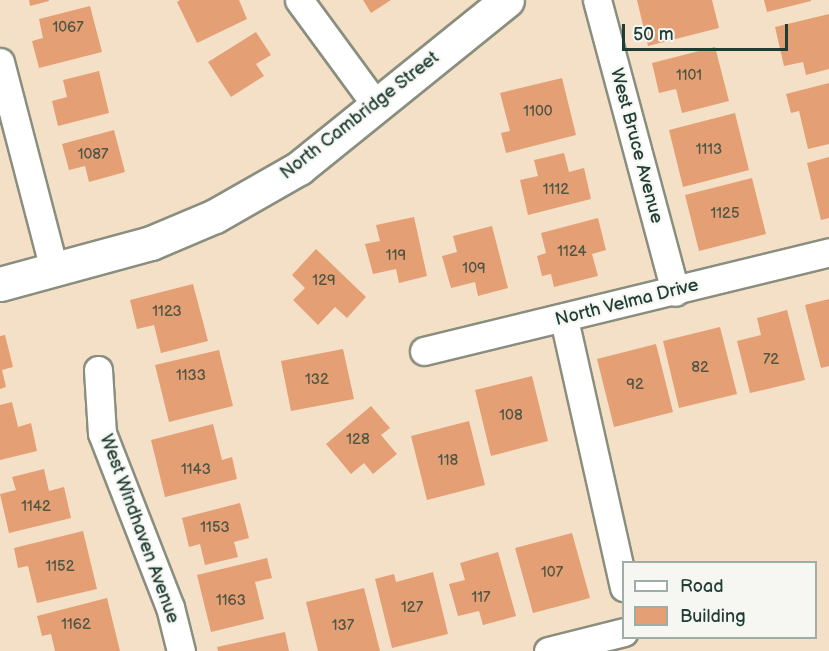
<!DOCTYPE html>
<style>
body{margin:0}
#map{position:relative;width:829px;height:651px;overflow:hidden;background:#f4e0c7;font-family:"Balsamiq Sans",sans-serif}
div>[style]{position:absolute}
.building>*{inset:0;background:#e49f75}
.roads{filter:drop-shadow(2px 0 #8a8e7e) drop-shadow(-2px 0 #8a8e7e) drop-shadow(0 2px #8a8e7e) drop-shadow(0 -2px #8a8e7e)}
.minor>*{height:27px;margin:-13.5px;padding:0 13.5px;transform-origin:13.5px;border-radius:13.5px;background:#fff}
.tertiary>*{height:33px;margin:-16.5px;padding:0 16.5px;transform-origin:16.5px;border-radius:16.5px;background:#fff}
span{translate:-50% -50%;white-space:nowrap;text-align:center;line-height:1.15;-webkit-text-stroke:4.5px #f6f6f2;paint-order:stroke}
.number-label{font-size:15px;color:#505644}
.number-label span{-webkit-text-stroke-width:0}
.street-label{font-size:18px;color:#1f3d34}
.legend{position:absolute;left:622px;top:561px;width:195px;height:78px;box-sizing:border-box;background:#f6f6f2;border:2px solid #a0aca6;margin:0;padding:8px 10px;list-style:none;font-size:18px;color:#1f3d34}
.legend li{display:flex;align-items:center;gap:12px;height:30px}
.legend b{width:30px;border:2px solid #a0aca6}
.scale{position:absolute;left:622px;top:24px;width:166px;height:27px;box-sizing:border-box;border:3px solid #1f3d34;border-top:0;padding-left:8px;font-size:18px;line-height:21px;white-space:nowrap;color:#1f3d34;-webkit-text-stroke:4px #f6f6f2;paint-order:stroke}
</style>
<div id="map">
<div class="building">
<div style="clip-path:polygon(29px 0,49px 0,49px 1px,30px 6px)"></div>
<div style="clip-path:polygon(180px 0,239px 0,247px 19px,197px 43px,177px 2px)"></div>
<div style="clip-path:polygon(363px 0,391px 0,371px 13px)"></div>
<div style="clip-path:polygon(637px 0,712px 0,719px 28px,648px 46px)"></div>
<div style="clip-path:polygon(764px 0,811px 0,811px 1px,767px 12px)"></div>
<div style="clip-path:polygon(90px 6px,102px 52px,39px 68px,32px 41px,43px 38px,39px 19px)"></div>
<div style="clip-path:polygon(829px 14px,829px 69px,806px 75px,803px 62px,784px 66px,775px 27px)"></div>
<div style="clip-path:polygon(256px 32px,271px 55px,256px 64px,264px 76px,231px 97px,208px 62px)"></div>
<div style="clip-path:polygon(715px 47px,729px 101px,682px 113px,676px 89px,659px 93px,652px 63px)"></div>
<div style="clip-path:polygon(99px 71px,109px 113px,58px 126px,52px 101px,67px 97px,63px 80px)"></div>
<div style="clip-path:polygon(562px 78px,576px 135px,506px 153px,501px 133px,510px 131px,500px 93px)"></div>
<div style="clip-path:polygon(829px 83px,829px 144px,808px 149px,799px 111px,791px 113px,786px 94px)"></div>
<div style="clip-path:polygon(735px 113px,749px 170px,683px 187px,669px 130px)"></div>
<div style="clip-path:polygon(114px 130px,125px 172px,89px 182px,85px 166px,69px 170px,62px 144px)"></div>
<div style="clip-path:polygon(564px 153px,569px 172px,584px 168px,591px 199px,528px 215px,520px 180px,538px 176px,534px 160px)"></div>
<div style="clip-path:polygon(829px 157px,829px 218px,821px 220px,807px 163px)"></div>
<div style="clip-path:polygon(752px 178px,766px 234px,699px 251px,685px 195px)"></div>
<div style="clip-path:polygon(414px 217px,427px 276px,399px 283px,396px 269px,373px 274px,365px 244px,380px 241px,376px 225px)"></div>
<div style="clip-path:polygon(598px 218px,606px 250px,592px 254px,598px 276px,554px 287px,551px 274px,542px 276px,537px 256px,546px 253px,541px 233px)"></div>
<div style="clip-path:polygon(492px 226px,508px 288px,478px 296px,475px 282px,451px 288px,442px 256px,457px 252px,453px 236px)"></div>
<div style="clip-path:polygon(316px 249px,366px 297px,347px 318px,335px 307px,318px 325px,293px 300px,305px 288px,292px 275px)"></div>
<div style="clip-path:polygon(193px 284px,208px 341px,161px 353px,154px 325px,137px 329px,130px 300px)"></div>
<div style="clip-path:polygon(829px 299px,829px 366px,821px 368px,805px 305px)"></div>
<div style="clip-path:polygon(787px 310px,805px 380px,750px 393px,737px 341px,761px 335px,757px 318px)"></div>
<div style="clip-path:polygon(720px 327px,737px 394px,679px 408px,663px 341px)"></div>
<div style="clip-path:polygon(5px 335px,13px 367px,2px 370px,6px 387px,0 389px,0 336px)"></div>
<div style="clip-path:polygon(656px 344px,673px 412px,614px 427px,597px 359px)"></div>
<div style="clip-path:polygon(343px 349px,354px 399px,291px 411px,281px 361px)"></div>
<div style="clip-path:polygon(219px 350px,233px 406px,169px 422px,155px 365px)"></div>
<div style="clip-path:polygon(532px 376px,548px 441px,491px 456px,475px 390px)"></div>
<div style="clip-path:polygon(12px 402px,18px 427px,31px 423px,37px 451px,0 460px,0 405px)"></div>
<div style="clip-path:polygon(371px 406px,390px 428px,381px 435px,397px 454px,373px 474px,364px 463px,351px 474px,326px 444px)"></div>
<div style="clip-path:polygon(469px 421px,485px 485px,427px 500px,411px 436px)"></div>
<div style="clip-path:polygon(213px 424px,222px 460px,232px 457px,237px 479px,165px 497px,151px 440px)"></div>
<div style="clip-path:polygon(44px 469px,49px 491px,64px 487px,71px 518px,9px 533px,0 494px,16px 490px,12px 477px)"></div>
<div style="clip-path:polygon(240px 503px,249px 538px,234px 542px,238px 557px,205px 565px,200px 544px,189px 547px,182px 518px)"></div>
<div style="clip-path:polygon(83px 531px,97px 589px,37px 603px,28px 566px,18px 568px,14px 548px)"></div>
<div style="clip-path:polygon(572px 533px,590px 598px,533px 613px,515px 548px)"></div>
<div style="clip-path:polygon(498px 552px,516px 616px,483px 625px,479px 611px,458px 616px,449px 584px,465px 580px,460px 563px)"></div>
<div style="clip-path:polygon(267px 558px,272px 578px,255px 582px,264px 619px,211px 632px,197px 575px)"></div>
<div style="clip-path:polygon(433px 572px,448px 634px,392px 648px,375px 579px,394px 574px,396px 582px)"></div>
<div style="clip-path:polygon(364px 588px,380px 651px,318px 651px,306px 602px)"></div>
<div style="clip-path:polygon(107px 598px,120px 651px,55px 651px,51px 634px,42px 636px,37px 616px)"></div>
<div style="clip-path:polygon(285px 632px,289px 651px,218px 651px,217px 647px)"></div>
</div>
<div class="roads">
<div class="minor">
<div style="left:299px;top:0;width:130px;rotate:53.7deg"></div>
<div style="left:597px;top:0;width:302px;rotate:75deg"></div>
<div style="left:0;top:62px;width:215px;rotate:75.4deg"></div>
<div style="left:564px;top:319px;width:275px;rotate:77.4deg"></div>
<div style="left:424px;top:351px;width:417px;rotate:-13.7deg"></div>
<div style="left:98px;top:370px;width:63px;rotate:86.4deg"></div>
<div style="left:102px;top:433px;width:187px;rotate:68.7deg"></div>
<div style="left:170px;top:607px;width:45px;rotate:76deg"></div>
<div style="left:548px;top:651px;width:78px;rotate:-14deg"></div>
</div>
<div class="tertiary">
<div style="left:0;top:284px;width:156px;rotate:-15.2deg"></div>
<div style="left:151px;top:243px;width:69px;rotate:-22.9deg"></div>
<div style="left:215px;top:216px;width:97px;rotate:-29.7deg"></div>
<div style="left:299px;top:168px;width:267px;rotate:-38.9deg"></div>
</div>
</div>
<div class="number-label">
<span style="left:68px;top:28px">1067</span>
<span style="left:689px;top:76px">1101</span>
<span style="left:538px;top:112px">1100</span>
<span style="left:709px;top:150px">1113</span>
<span style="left:93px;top:155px">1087</span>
<span style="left:556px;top:190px">1112</span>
<span style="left:725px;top:214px">1125</span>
<span style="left:572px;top:252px">1124</span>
<span style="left:396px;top:256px">119</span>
<span style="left:474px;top:269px">109</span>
<span style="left:324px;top:281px">129</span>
<span style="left:167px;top:312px">1123</span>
<span style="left:771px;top:360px">72</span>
<span style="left:700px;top:368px">82</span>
<span style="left:191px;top:376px">1133</span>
<span style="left:317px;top:380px">132</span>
<span style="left:635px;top:385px">92</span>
<span style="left:511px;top:416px">108</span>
<span style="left:358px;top:440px">128</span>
<span style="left:448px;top:461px">118</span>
<span style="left:196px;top:470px">1143</span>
<span style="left:36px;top:507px">1142</span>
<span style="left:215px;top:528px">1153</span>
<span style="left:60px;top:567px">1152</span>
<span style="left:552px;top:573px">107</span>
<span style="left:481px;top:598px">117</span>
<span style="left:231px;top:601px">1163</span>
<span style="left:412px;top:608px">127</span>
<span style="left:76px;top:625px">1162</span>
<span style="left:343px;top:626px">137</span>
</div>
<div class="street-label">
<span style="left:360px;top:116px;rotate:-38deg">North Cambridge Street</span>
<span style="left:636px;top:146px;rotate:75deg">West Bruce Avenue</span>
<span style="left:627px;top:303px;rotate:-14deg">North Velma Drive</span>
<span style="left:139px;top:529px;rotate:70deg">West Windhaven Avenue</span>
</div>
<ul class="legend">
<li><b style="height:8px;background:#fff"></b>Road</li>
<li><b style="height:16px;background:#e49f75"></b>Building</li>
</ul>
<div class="scale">50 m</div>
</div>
